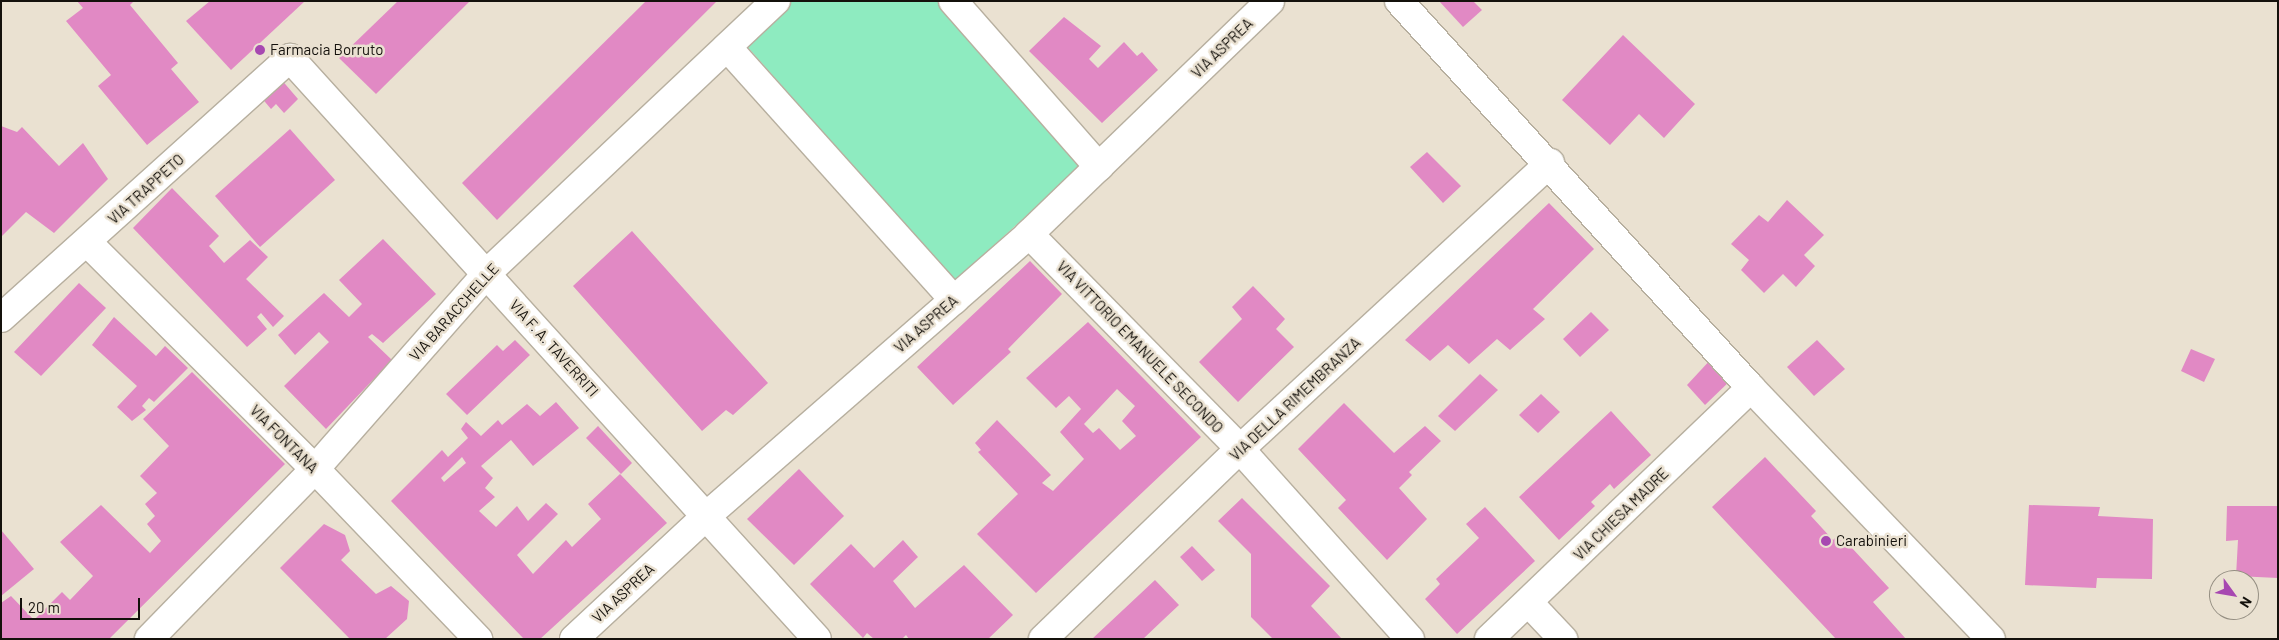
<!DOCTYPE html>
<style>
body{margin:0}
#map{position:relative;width:2279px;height:640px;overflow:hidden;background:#eae1d1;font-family:Barlow,sans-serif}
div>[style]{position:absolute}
.green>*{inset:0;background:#8eebc0}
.building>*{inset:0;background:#e189c4}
.roads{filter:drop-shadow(1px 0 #b7af9f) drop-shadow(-1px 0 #b7af9f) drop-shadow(0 1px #b7af9f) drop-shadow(0 -1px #b7af9f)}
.minor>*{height:28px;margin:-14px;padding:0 14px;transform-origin:14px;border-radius:14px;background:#fff}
.dots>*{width:14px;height:14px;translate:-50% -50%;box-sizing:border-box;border:2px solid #eae1d1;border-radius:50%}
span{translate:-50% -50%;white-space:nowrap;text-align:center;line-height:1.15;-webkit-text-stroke:5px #eae1d1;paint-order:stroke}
.street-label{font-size:15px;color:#14110c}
.poi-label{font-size:15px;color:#14110c}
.left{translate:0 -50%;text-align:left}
.frame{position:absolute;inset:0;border:2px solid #14110c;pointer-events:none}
.north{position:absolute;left:2209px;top:570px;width:50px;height:50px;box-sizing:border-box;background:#eae1d1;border:1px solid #948e82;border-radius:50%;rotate:122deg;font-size:14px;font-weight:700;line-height:20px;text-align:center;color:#14110c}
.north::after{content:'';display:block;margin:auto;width:18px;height:22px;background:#a748b1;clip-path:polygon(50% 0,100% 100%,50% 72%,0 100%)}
.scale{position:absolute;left:20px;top:598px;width:120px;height:22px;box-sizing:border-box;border:2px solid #14110c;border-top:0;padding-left:6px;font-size:15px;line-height:18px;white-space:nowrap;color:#14110c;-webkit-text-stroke:4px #eae1d1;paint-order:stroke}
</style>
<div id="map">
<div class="green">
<div style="clip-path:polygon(790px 1px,940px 1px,1084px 163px,955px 281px,745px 44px)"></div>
</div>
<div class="building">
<div style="clip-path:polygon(77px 1px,134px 1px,130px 5px,178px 63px,171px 69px,199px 102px,147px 145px,98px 86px,111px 75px,66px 21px,83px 8px)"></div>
<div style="clip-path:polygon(210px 1px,305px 1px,231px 70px,186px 21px)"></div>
<div style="clip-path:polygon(398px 1px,470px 1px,376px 94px,339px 58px)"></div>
<div style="clip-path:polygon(646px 1px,717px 1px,497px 220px,462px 183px)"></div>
<div style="clip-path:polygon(1439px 1px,1473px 1px,1482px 10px,1463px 27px)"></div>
<div style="clip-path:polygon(1064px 17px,1101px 46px,1089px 59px,1098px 68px,1124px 42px,1137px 56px,1142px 52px,1158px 70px,1102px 123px,1029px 51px)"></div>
<div style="clip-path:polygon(1623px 35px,1695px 104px,1664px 138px,1639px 114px,1610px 145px,1562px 100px)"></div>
<div style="clip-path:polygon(280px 78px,298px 99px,284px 113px,276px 104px,271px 109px,260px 96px)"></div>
<div style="clip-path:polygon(1px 126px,17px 132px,22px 127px,59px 166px,83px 143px,108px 179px,54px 233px,26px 212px,1px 237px)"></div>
<div style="clip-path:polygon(290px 129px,335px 180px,260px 247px,215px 196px)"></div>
<div style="clip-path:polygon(1427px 152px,1461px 186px,1443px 203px,1410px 167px)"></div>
<div style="clip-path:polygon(172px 188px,219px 236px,209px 246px,224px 263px,250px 240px,268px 257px,246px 279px,284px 316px,273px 327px,261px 313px,257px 317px,267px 329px,247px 347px,133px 228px)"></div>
<div style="clip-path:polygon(1787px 200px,1824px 235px,1804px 255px,1815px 266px,1796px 287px,1783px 274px,1764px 293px,1741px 270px,1749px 260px,1731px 244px,1759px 215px,1768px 222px)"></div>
<div style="clip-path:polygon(1549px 203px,1594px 249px,1533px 309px,1545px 319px,1510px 350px,1497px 339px,1469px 364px,1448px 345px,1430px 361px,1405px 340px)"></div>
<div style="clip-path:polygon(632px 231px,768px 383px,733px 415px,726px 410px,702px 431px,573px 286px)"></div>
<div style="clip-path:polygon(383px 239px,436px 294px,383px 343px,372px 334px,368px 337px,392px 360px,326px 429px,284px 386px,329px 342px,319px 332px,295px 355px,278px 335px,324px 293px,349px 317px,362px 304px,339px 280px)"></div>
<div style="clip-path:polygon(1030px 261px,1062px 294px,1008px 349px,1011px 352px,953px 405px,917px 367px)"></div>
<div style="clip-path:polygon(79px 283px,106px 308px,41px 376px,14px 352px)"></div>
<div style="clip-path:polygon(1253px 286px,1285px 319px,1276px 329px,1294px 347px,1238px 402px,1199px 362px,1242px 319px,1232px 307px)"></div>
<div style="clip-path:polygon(1591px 312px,1609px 330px,1580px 357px,1563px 339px)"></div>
<div style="clip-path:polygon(114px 317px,156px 356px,165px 346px,188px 368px,154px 402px,149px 398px,142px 406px,146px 410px,132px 421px,117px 407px,137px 386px,92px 345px)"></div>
<div style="clip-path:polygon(evenodd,1088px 322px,1201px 437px,1036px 593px,977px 534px,1018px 494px,978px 452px,981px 450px,975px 443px,997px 420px,1051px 475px,1042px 483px,1053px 491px,1084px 459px,1060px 432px,1081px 409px,1069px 396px,1056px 408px,1026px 378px,1088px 322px,1117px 389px,1135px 406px,1122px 421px,1136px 436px,1120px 450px,1099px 428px,1093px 433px,1084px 424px,1117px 389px)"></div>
<div style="clip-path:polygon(515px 340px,530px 355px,467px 415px,446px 394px,497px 345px,503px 351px)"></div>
<div style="clip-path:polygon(1817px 340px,1845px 369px,1814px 396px,1787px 367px)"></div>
<div style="clip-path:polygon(2191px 349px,2215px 359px,2204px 382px,2181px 371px)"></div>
<div style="clip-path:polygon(1713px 357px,1733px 378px,1705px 405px,1687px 385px)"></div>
<div style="clip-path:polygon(192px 372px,285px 464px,109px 639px,1px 639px,1px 603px,11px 596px,34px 620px,62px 592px,70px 600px,93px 576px,60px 542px,101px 505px,150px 553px,161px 541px,147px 524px,155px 516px,145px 504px,157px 493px,140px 476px,169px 446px,143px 419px)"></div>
<div style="clip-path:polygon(1480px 374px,1498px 390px,1455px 431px,1438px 416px)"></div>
<div style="clip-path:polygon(1541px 394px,1560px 412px,1538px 433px,1519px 415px)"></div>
<div style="clip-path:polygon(evenodd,556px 402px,579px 428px,533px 466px,511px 440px,481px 466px,493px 478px,485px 488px,495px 497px,479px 511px,496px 527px,517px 506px,528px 521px,546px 503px,558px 514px,517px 555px,533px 574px,566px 540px,572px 547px,601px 519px,588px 504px,620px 474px,667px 523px,540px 639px,524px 639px,391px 501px,442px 450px,448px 457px,468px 438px,461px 429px,466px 422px,481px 436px,498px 420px,502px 425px,527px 404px,540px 416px,556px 402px,462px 457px,466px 463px,444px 482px,441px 478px,462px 457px)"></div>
<div style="clip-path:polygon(1344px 403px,1394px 453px,1425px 426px,1441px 441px,1409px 472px,1412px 475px,1399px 488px,1427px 519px,1387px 560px,1338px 508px,1346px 500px,1298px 449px)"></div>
<div style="clip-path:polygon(1611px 411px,1651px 455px,1614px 489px,1610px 484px,1591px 502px,1595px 506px,1559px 540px,1519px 497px)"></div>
<div style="clip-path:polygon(598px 426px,632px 463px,621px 474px,586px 438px)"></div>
<div style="clip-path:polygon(1765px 457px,1816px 511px,1811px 516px,1833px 540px,1839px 534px,1889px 588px,1873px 602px,1906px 639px,1836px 639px,1712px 507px)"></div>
<div style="clip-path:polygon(799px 469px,844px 516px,794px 565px,747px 519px)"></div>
<div style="clip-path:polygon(1242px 498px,1330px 586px,1311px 606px,1342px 639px,1273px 639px,1251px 617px,1251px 554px,1218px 521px)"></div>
<div style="clip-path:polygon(2029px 505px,2100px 507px,2098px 516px,2153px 519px,2152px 579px,2097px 578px,2096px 588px,2025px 585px)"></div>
<div style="clip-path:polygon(2227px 506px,2278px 506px,2278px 578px,2236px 576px,2238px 540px,2226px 541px)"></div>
<div style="clip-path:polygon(1485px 507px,1535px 561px,1457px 634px,1425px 599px,1440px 584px,1436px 579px,1479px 538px,1466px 524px)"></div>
<div style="clip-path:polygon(324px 524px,345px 535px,350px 551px,341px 560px,376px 594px,391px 586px,409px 601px,407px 619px,385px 639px,350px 639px,280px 568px)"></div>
<div style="clip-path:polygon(1px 530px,34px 569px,1px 596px)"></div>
<div style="clip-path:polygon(903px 540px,918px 557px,893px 581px,915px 608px,964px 565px,1013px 615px,988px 639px,909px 639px,906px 635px,902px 639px,874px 639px,867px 633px,863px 638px,810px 584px,851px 544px,874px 568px)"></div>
<div style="clip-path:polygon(1192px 546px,1215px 570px,1202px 581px,1180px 557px)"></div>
<div style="clip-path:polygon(1155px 580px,1179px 605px,1163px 620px,1143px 639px,1092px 639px)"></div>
</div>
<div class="roads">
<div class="minor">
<div style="left:953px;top:1px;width:221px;rotate:48.7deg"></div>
<div style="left:1399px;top:1px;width:523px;rotate:47.71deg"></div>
<div style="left:1751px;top:388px;width:347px;rotate:46.3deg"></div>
<div style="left:727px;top:47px;width:340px;rotate:48.1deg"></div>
<div style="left:1029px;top:234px;width:301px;rotate:45.5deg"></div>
<div style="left:1240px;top:449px;width:255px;rotate:48.2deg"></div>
<div style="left:87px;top:242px;width:322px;rotate:44.9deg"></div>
<div style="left:315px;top:469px;width:236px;rotate:46.2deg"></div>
<div style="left:1px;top:318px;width:389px;rotate:-42deg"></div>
<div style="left:290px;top:58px;width:784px;rotate:47.79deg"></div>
<div style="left:1529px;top:603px;width:50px;rotate:46.6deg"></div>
<div style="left:149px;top:639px;width:238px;rotate:-45.7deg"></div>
<div style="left:315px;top:469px;width:261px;rotate:-48.7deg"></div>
<div style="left:487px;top:273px;width:397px;rotate:-43.3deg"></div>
<div style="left:574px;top:639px;width:178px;rotate:-42.9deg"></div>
<div style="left:704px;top:518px;width:432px;rotate:-41.1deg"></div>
<div style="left:1029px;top:234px;width:335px;rotate:-44deg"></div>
<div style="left:1043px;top:639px;width:274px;rotate:-44deg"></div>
<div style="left:1240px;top:449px;width:422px;rotate:-42.7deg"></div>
<div style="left:1489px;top:639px;width:363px;rotate:-43.8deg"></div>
</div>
</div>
<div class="dots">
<div style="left:260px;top:50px;background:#a748b1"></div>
<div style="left:1826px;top:541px;background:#a748b1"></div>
</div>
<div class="street-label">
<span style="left:1222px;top:48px;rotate:-44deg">VIA ASPREA</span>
<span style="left:146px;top:189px;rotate:-42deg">VIA TRAPPETO</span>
<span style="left:454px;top:312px;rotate:-48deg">VIA BARACCHELLE</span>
<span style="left:926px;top:324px;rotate:-41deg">VIA ASPREA</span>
<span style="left:1140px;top:347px;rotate:46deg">VIA VITTORIO EMANUELE SECONDO</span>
<span style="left:554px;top:348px;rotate:48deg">VIA F. A. TAVERRITI</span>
<span style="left:1295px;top:399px;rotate:-43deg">VIA DELLA RIMEMBRANZA</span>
<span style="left:284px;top:439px;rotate:45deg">VIA FONTANA</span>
<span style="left:1621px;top:514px;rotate:-44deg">VIA CHIESA MADRE</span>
<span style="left:623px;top:593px;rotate:-43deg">VIA ASPREA</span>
</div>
<div class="poi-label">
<span class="left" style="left:270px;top:50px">Farmacia Borruto</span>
<span class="left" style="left:1836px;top:541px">Carabinieri</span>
</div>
<div class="frame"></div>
<div class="north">N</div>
<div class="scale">20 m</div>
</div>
